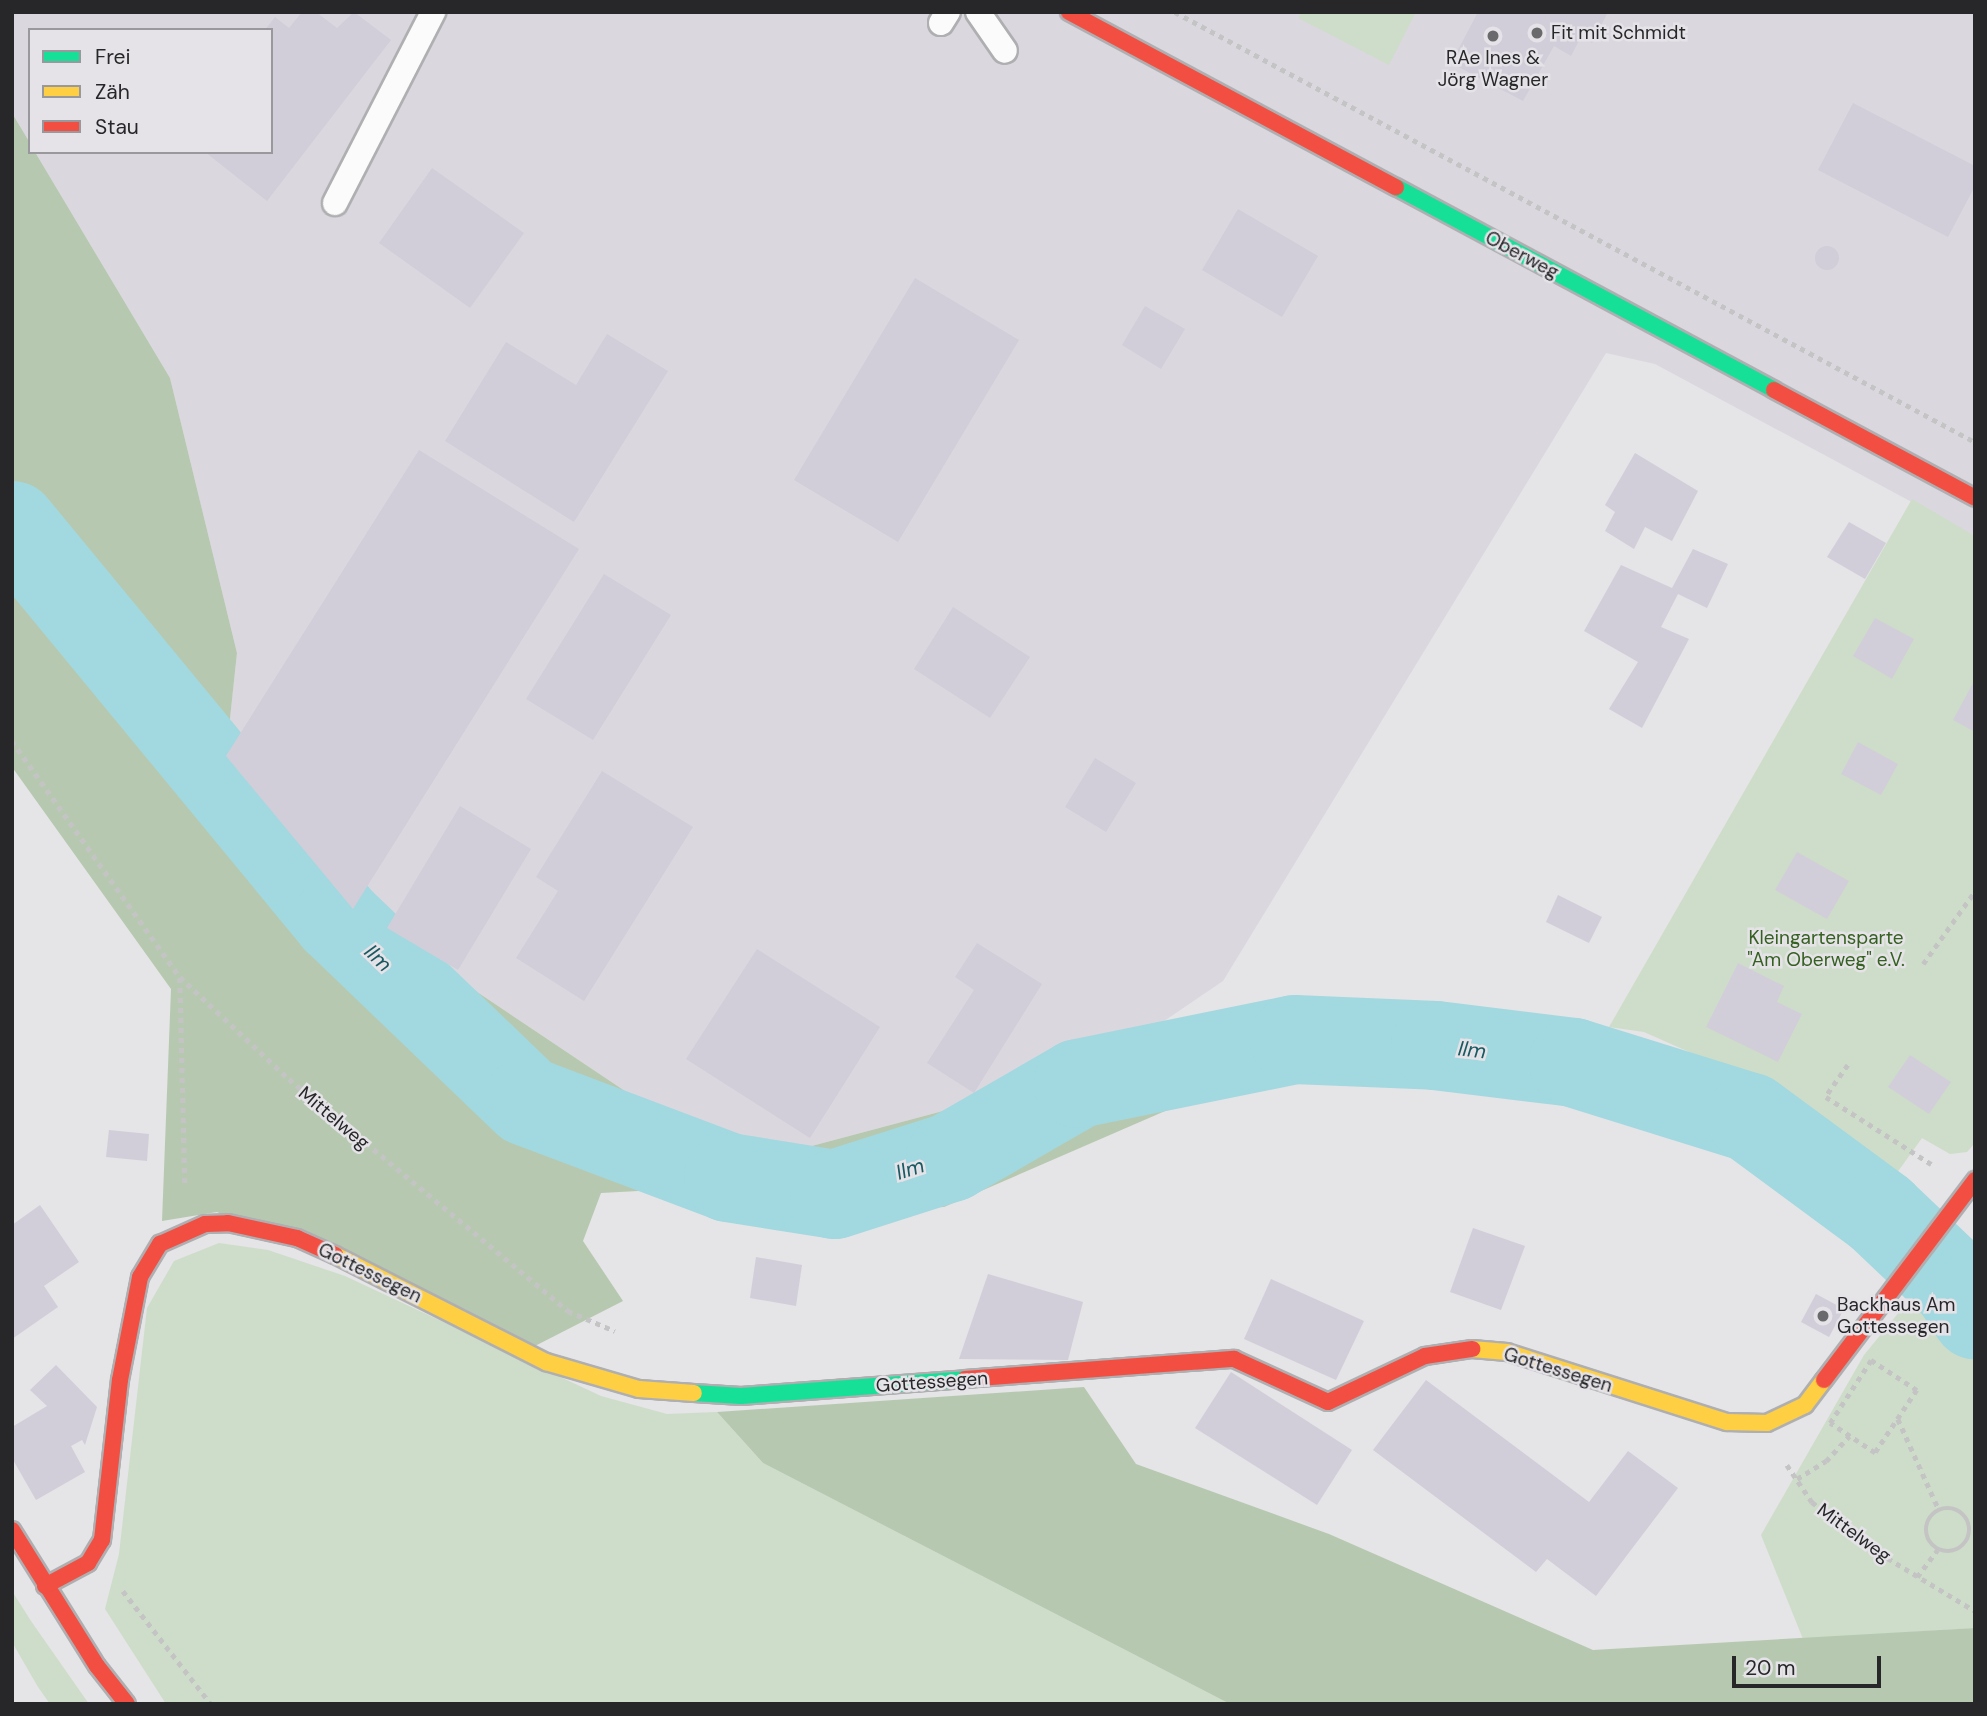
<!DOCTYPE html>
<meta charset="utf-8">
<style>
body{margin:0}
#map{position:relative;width:1987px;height:1716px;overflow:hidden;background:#e5e4e7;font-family:"DM Sans",sans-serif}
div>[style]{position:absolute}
.built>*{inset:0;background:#dad7df}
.green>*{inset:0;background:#ceddc9}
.forest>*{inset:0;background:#b6c9b0}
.river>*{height:89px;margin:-44.5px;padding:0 44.5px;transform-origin:44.5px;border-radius:44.5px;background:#a2d8df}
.building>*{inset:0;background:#d1ced9}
.round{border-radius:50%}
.path>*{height:4.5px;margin-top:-2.25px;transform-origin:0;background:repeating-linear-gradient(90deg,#c4c4c5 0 5px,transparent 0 10px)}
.path>.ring{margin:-2.25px;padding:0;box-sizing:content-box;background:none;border:4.5px solid #c4c4c5;border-radius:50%}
.roads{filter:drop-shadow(2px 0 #afafb1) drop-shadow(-2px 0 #afafb1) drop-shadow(0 2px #afafb1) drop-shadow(0 -2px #afafb1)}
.lane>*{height:24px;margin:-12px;padding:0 12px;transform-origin:12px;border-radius:12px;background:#fbfbfb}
.fast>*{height:16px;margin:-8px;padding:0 8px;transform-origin:8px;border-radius:8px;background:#16e098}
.slow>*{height:16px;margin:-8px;padding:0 8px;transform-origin:8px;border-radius:8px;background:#ffcf43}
.jam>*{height:16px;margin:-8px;padding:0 8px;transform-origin:8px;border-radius:8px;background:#f24e42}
.dots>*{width:19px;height:19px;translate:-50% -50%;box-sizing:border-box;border:4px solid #e5e3e8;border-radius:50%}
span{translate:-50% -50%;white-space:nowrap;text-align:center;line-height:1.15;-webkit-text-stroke:5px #e5e3e8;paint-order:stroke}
.poi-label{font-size:19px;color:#272729}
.left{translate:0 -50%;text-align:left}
.street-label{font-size:19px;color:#272729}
.park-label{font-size:19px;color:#356120}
.water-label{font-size:21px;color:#175a61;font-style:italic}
.frame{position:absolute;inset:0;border:14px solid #272729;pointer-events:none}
.legend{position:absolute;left:28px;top:28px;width:245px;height:126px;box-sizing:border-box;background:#e5e3e8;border:2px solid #99989c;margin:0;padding:9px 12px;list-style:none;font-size:21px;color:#272729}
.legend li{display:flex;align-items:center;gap:14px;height:35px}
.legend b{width:35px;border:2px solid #99989c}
.scale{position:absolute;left:1732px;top:1656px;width:149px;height:32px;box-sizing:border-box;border:4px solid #272729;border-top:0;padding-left:9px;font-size:21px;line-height:24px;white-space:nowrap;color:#272729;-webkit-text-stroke:5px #e5e3e8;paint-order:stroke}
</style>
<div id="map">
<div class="built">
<div style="clip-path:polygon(12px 12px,1975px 12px,1975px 536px,1655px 364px,1606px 353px,1223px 981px,1089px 1072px,737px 1166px,353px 909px,226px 756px,237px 653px,170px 378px,35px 152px,271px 152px,271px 30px,30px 30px,30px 143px,12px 113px)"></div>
</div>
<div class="green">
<div style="clip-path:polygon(1301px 12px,1416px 12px,1389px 65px,1298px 18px)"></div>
<div style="clip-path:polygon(1912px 499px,1975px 536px,1975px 1143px,1967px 1152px,1950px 1154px,1922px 1138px,1894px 1177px,1802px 1102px,1644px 1032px,1609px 1027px)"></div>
<div style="clip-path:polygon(219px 1243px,268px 1250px,345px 1276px,601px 1396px,667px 1414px,717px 1412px,763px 1463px,1230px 1704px,166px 1704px,105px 1609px,119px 1554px,147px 1308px,174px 1261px)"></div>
<div style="clip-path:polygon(1957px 1252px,1975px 1274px,1975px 1628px,1803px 1639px,1761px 1535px,1864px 1355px,1922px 1284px,1958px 1354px,1931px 1296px)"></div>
<div style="clip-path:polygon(12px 1591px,31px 1621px,89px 1704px,50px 1704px,38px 1687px,12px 1642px)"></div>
</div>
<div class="forest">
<div style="clip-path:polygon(12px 113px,30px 143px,30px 152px,35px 152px,170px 378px,237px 653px,226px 756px,353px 909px,737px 1166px,1089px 1072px,1202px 1095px,944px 1207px,726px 1216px,657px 1190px,601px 1193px,583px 1241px,623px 1301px,533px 1347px,217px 1212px,162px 1221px,171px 989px,12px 767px)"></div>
<div style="clip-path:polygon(1084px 1387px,1136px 1464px,1329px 1534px,1593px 1650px,1975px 1628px,1975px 1704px,1230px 1704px,763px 1463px,717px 1412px)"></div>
</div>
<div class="river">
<div style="left:12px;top:525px;width:511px;rotate:50.48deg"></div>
<div style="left:337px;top:919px;width:263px;rotate:43.8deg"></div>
<div style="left:527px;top:1101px;width:215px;rotate:20.7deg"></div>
<div style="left:728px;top:1177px;width:107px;rotate:9.1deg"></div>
<div style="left:834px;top:1194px;width:122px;rotate:-17.7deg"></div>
<div style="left:950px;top:1157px;width:148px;rotate:-30deg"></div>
<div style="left:1078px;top:1083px;width:220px;rotate:-11.5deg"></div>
<div style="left:1294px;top:1039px;width:141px;rotate:2.4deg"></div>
<div style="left:1435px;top:1045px;width:139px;rotate:7deg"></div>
<div style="left:1573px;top:1062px;width:185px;rotate:17.3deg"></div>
<div style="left:1750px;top:1117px;width:162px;rotate:36.4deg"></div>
<div style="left:1880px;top:1213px;width:105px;rotate:43.5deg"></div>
<div style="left:1956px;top:1285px;width:35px;rotate:57deg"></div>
</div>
<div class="building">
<div style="clip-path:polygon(302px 12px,316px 12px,337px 28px,354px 12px,391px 40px,267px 201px,205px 152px,271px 152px,271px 30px,265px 30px,275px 17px,289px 28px)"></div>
<div style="clip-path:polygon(1478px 12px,1608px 12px,1592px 43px,1581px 37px,1571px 56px,1554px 46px,1523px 101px,1451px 63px)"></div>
<div style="clip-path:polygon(1853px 103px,1975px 166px,1975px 186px,1948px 237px,1818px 170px)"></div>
<div style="clip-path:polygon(432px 168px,524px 233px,470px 308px,379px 243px)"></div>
<div style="clip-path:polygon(1238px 209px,1318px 256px,1282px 317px,1202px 270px)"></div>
<div class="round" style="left:1815px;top:246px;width:24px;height:24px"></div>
<div style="clip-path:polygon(915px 278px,1019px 340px,898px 542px,794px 480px)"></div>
<div style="clip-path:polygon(1145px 306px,1185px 329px,1161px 369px,1122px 345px)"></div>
<div style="clip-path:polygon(607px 334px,668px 371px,574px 522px,445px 441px,506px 342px,576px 385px)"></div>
<div style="clip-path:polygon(419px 450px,579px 549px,353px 909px,226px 756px)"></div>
<div style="clip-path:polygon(1635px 453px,1698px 491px,1672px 541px,1645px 527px,1634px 549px,1605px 531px,1615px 512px,1605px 505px)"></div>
<div style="clip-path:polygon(1849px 522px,1886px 543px,1865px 579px,1827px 557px)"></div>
<div style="clip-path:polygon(1693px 549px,1728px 564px,1707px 608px,1678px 594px,1661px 627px,1689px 639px,1642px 728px,1609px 709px,1638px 662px,1584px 631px,1621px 565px,1672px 588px)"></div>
<div style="clip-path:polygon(604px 574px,671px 615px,593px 740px,526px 699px)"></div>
<div style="clip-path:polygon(953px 607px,1030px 657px,990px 718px,914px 669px)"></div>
<div style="clip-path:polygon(1875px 618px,1914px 639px,1892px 679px,1853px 656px)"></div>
<div style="clip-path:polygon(1973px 683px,1975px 684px,1975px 732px,1953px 720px)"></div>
<div style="clip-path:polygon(1858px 742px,1898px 764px,1881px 795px,1841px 774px)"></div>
<div style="clip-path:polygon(1095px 758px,1136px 783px,1106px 832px,1065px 807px)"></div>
<div style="clip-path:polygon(602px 771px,693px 827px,584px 1001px,516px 958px,558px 891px,536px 877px)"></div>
<div style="clip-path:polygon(460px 806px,531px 849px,458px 970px,387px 928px)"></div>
<div style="clip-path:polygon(1797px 852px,1849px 881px,1827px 919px,1775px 890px)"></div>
<div style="clip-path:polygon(1558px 895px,1602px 917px,1589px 943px,1546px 922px)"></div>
<div style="clip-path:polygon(977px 943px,1042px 984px,974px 1093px,927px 1063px,974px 990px,955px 977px)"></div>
<div style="clip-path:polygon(757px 949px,880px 1027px,810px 1138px,686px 1059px)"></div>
<div style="clip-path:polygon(1738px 963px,1784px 986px,1777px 1002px,1802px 1014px,1778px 1062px,1706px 1027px)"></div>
<div style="clip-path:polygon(1910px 1055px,1951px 1082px,1929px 1114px,1888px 1087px)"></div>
<div style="clip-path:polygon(109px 1130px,149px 1134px,147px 1161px,106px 1157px)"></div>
<div style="clip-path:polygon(40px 1205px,79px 1262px,44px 1286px,58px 1307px,12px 1339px,12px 1225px)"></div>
<div style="clip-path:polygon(1473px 1228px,1525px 1246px,1501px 1310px,1450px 1292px)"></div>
<div style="clip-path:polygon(756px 1257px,802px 1265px,796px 1306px,750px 1298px)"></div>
<div style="clip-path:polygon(988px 1274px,1083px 1302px,1068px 1360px,959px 1359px)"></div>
<div style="clip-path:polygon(1271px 1279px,1364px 1321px,1336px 1380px,1244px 1339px)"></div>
<div style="clip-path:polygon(1816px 1294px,1844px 1309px,1829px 1337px,1801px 1322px)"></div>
<div style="clip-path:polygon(56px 1365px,97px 1407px,85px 1445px,82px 1440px,71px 1446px,85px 1472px,36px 1500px,12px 1458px,12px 1427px,47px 1406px,30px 1390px)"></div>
<div style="clip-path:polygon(1231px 1372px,1352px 1450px,1317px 1505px,1195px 1428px)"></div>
<div style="clip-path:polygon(1426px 1380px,1589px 1502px,1628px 1451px,1678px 1488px,1596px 1596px,1547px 1559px,1536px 1572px,1373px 1450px)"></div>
</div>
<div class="path">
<div style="left:1175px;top:12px;width:908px;rotate:28.26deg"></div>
<div style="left:12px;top:741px;width:290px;rotate:54.6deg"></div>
<div style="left:180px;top:977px;width:149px;rotate:43.1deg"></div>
<div style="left:289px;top:1079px;width:363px;rotate:39.7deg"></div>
<div style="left:568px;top:1311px;width:51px;rotate:23.1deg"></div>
<div style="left:1923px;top:964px;width:90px;rotate:-54.5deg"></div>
<div style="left:180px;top:978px;width:205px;rotate:88.6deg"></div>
<div style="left:1848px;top:1065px;width:39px;rotate:125deg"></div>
<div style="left:1826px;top:1097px;width:125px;rotate:32.5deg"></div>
<div style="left:1871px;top:1360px;width:55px;rotate:33.1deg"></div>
<div style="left:1917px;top:1390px;width:76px;rotate:123.7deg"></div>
<div style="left:1875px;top:1453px;width:54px;rotate:-146.3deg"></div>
<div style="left:1830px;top:1423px;width:75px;rotate:-56.9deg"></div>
<div style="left:1898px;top:1419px;width:100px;rotate:65.7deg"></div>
<div style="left:1787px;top:1465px;width:45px;rotate:56deg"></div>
<div style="left:1812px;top:1502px;width:84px;rotate:37.3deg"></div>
<div style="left:1879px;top:1553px;width:112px;rotate:31.1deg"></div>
<div style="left:1797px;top:1479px;width:34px;rotate:-32deg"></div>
<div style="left:1826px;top:1461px;width:34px;rotate:-47deg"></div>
<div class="ring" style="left:1926px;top:1508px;width:39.5px;height:39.5px"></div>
<div style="left:1917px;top:1577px;width:34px;rotate:-53deg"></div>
<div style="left:123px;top:1591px;width:143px;rotate:52.1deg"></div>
</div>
<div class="roads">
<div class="lane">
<div style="left:978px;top:12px;width:47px;rotate:55.3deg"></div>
<div style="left:941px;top:23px;width:13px;rotate:-58deg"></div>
<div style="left:335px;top:203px;width:215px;rotate:-62.8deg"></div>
</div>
<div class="fast">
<div style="left:1396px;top:187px;width:429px;rotate:28.2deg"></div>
<div style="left:694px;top:1393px;width:47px;rotate:3.7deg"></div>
<div style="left:741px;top:1396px;width:225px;rotate:-4.3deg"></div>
</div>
<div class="slow">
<div style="left:335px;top:1255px;width:237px;rotate:26.9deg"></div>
<div style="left:546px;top:1362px;width:97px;rotate:16.2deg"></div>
<div style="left:639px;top:1389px;width:55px;rotate:4.2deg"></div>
<div style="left:1472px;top:1349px;width:35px;rotate:5deg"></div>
<div style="left:1507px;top:1352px;width:231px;rotate:17.7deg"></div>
<div style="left:1727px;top:1422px;width:40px;rotate:1.4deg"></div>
<div style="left:1767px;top:1423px;width:42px;rotate:-25.3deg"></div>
<div style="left:1805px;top:1405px;width:31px;rotate:-53deg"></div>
</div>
<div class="jam">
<div style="left:1069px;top:12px;width:371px;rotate:28.2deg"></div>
<div style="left:1774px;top:390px;width:228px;rotate:28.2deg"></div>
<div style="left:965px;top:1379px;width:270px;rotate:-4.3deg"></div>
<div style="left:1234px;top:1359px;width:103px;rotate:24.6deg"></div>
<div style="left:1328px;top:1402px;width:107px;rotate:-25.4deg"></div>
<div style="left:1425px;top:1356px;width:48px;rotate:-8.5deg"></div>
<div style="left:1824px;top:1380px;width:251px;rotate:-52.9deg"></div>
<div style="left:12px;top:1530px;width:160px;rotate:58deg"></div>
<div style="left:97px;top:1666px;width:48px;rotate:51.7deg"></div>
<div style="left:45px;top:1586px;width:49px;rotate:-28.1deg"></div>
<div style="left:88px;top:1563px;width:27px;rotate:-59deg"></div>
<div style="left:102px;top:1540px;width:161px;rotate:-83.6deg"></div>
<div style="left:120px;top:1380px;width:105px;rotate:-79deg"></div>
<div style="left:140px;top:1277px;width:39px;rotate:-59deg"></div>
<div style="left:160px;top:1244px;width:49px;rotate:-24deg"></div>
<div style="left:205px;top:1224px;width:23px;rotate:-2deg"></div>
<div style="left:228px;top:1223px;width:71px;rotate:12.3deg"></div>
<div style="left:297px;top:1238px;width:42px;rotate:24.1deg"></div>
</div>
</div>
<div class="dots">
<div style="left:1537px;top:33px;background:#6a696c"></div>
<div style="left:1493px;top:36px;background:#6a696c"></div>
<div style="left:1823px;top:1316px;background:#6a696c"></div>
</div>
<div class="poi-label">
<span class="left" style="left:1551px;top:33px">Fit mit Schmidt</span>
<span style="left:1493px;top:69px">RAe Ines &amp;<br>Jörg Wagner</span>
<span class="left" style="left:1837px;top:1316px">Backhaus Am<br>Gottessegen</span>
</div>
<div class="street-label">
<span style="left:1522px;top:255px;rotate:28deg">Oberweg</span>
<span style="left:334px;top:1118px;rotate:40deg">Mittelweg</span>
<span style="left:370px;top:1273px;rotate:26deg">Gottessegen</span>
<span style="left:1558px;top:1370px;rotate:17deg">Gottessegen</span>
<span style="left:932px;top:1382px;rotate:-4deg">Gottessegen</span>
<span style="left:1854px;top:1533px;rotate:36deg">Mittelweg</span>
</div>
<div class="park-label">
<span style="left:1826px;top:949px">Kleingartensparte<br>"Am Oberweg" e.V.</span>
</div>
<div class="water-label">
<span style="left:378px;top:958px;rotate:44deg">Ilm</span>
<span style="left:1472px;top:1050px;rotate:7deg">Ilm</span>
<span style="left:910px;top:1169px;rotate:-18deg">Ilm</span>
</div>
<div class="frame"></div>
<ul class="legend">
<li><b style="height:9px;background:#16e098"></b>Frei</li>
<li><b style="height:9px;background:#ffcf43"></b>Zäh</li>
<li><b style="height:9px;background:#f24e42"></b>Stau</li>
</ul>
<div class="scale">20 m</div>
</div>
